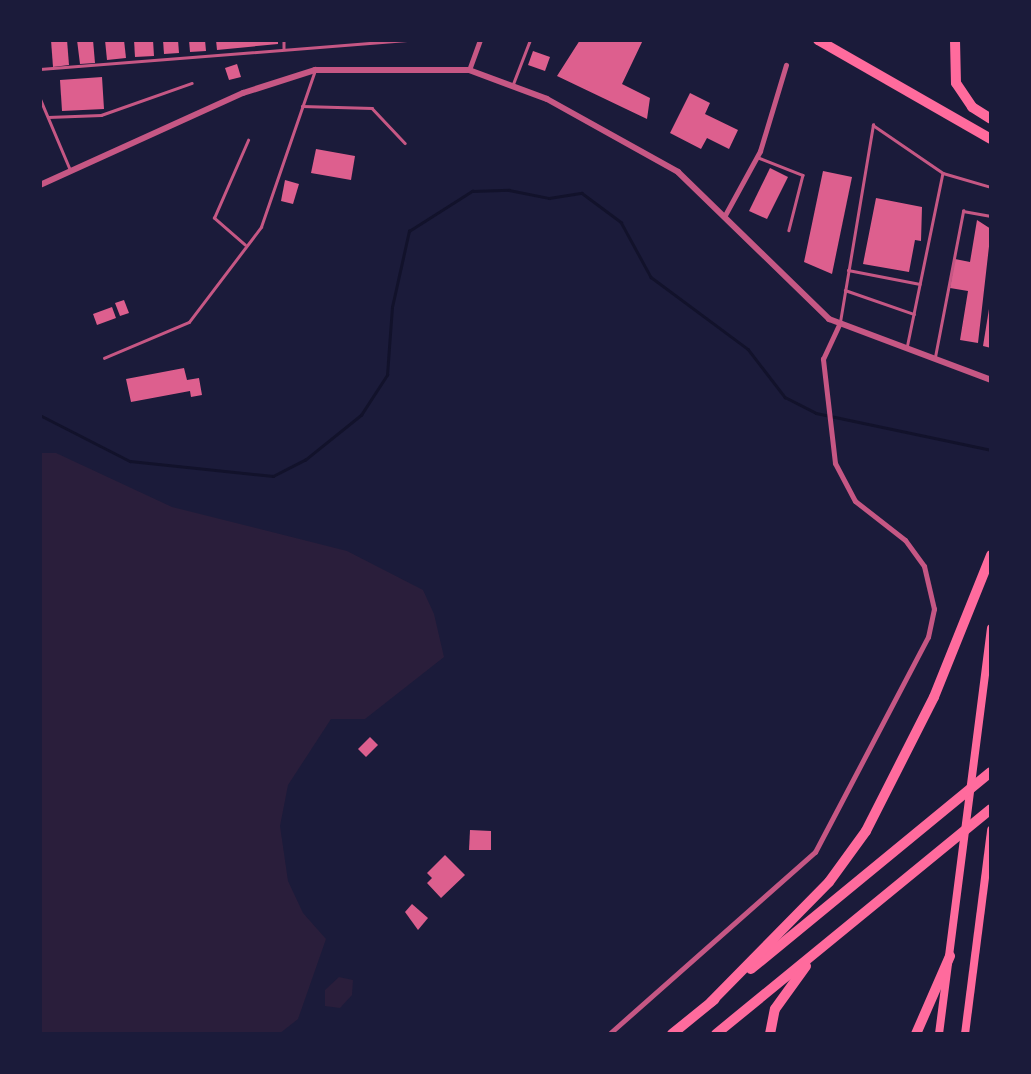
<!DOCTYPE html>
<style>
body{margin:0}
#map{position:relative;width:1031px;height:1074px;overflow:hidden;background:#1b1b3a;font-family:"Asap Condensed",sans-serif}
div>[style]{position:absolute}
.green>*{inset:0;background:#2a1e3b}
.stream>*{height:2.5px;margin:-1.25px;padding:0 1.25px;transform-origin:1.25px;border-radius:1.25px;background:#12122b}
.building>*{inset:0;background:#dd5f8e}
.service>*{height:2.5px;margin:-1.25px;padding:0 1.25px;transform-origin:1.25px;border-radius:1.25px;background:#c65784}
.minor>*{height:5px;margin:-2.5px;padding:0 2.5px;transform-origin:2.5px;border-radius:2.5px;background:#c65784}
.tertiary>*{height:6px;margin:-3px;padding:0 3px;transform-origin:3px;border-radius:3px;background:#c65784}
.primary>*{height:8px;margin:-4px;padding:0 4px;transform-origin:4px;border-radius:4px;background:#ff6b9d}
.motorway>*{height:10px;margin:-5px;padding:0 5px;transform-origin:5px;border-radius:5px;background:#ff6b9d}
span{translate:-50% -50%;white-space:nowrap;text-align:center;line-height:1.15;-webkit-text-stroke:6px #1b1b3a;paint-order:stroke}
.frame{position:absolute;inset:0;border:42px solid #1b1b3a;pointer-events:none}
</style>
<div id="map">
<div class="green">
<div style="clip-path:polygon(40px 453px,56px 453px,172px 507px,347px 551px,423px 590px,434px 614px,444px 657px,365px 719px,331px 719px,288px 785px,280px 826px,288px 881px,303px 913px,326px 939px,298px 1019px,279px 1034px,40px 1034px)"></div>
<div style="clip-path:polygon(339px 977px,353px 980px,352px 995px,340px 1008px,325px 1006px,325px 990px)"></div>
</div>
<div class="stream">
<div style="left:40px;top:415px;width:101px;rotate:27.1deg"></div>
<div style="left:130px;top:461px;width:144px;rotate:6deg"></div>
<div style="left:273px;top:476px;width:36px;rotate:-27deg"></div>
<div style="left:305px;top:460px;width:72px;rotate:-38.8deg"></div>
<div style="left:361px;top:415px;width:48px;rotate:-57deg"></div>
<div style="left:387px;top:375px;width:68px;rotate:-85.8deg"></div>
<div style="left:392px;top:307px;width:78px;rotate:-77.4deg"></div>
<div style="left:409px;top:231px;width:75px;rotate:-32.4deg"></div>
<div style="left:472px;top:191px;width:37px;rotate:-2deg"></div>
<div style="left:509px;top:190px;width:41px;rotate:11.3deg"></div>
<div style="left:549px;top:198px;width:33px;rotate:-9deg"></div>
<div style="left:582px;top:193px;width:49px;rotate:36.6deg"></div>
<div style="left:621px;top:222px;width:63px;rotate:61.4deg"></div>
<div style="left:651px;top:277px;width:121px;rotate:36.6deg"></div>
<div style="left:748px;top:349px;width:61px;rotate:52.4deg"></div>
<div style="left:785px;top:397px;width:35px;rotate:27deg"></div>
<div style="left:816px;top:413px;width:179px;rotate:11.9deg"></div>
</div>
<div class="building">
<div style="clip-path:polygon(51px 40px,67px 40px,69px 65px,53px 67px)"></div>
<div style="clip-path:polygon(77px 40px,93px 40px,95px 63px,80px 64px)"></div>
<div style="clip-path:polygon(105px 40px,124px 40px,126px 58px,107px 60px)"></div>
<div style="clip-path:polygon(134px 40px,153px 40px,154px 56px,135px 57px)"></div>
<div style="clip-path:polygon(163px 40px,178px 40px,179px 53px,164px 54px)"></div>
<div style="clip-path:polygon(189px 40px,205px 40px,206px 51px,190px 52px)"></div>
<div style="clip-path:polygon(216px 40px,278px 40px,278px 44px,217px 50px)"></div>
<div style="clip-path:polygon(580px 40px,643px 40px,622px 84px,650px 98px,647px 119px,557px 76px)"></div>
<div style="clip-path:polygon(533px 51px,550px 57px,545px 71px,528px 65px)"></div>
<div style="clip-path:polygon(237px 64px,241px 77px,229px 80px,225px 68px)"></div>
<div style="clip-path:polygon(102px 77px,104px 109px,62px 111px,60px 80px)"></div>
<div style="clip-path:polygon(690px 93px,710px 103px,705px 114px,738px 130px,729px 149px,707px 138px,701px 149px,670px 133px)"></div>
<div style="clip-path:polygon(316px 149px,355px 156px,351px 180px,311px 173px)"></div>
<div style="clip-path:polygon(770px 168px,788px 177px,767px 219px,749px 211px)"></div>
<div style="clip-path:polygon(823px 171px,852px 177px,832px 274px,804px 262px)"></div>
<div style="clip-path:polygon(285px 180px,299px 184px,293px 204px,281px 201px)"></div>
<div style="clip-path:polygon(876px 198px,922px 207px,921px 241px,915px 240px,909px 272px,863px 264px)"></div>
<div style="clip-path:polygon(977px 220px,991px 229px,978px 343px,960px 340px,968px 291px,950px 288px,955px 259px,970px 262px)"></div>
<div style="clip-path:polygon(124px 300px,129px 313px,120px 316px,115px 303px)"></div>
<div style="clip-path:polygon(112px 307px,116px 318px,97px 325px,93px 314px)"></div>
<div style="clip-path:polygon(989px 309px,991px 309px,991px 348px,983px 346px)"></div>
<div style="clip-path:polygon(184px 368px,187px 380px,199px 378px,202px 395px,191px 397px,190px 391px,131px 402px,126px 379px)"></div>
<div style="clip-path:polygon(370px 737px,378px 745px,366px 757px,358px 749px)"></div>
<div style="clip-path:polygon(470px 830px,491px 831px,491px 850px,469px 850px)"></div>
<div style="clip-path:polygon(445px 855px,465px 875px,441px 898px,427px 883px,432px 878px,427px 873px)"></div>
<div style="clip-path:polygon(412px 904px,428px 918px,418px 930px,405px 912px)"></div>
</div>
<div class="service">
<div style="left:284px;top:40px;width:9px;rotate:90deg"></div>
<div style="left:40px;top:69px;width:371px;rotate:-4.5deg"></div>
<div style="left:513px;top:84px;width:47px;rotate:-68.9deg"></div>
<div style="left:40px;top:98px;width:77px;rotate:67.1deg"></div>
<div style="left:302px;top:106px;width:70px;rotate:1.6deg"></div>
<div style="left:372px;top:108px;width:48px;rotate:46.7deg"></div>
<div style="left:48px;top:117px;width:53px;rotate:-2.2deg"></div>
<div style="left:101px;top:115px;width:96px;rotate:-19.4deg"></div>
<div style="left:757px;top:157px;width:49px;rotate:21.4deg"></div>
<div style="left:803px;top:175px;width:57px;rotate:104.3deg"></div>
<div style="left:943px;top:173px;width:50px;rotate:16.3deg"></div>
<div style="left:245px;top:245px;width:41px;rotate:-138.9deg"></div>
<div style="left:214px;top:218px;width:85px;rotate:-66.4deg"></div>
<div style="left:848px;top:270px;width:73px;rotate:11deg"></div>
<div style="left:845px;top:290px;width:73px;rotate:19.2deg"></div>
<div style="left:840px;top:322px;width:200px;rotate:-80.5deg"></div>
<div style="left:873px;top:125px;width:85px;rotate:34.4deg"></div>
<div style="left:943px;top:173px;width:179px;rotate:101.6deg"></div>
<div style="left:935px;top:357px;width:149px;rotate:-79.1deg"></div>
<div style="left:963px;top:211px;width:28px;rotate:10deg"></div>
<div style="left:104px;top:358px;width:92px;rotate:-23deg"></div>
<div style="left:189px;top:322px;width:119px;rotate:-52.8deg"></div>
<div style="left:261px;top:227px;width:163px;rotate:-71deg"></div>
</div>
<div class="minor">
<div style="left:469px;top:70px;width:32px;rotate:-70deg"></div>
<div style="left:725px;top:215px;width:73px;rotate:-61.3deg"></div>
<div style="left:760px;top:151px;width:90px;rotate:-73.2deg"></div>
<div style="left:609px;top:1034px;width:275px;rotate:-41.5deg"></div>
<div style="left:815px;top:852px;width:243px;rotate:-62.3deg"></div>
<div style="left:928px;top:637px;width:29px;rotate:-78deg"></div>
<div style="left:934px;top:609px;width:44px;rotate:-103.1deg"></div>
<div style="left:924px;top:566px;width:32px;rotate:-126deg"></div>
<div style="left:905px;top:540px;width:63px;rotate:-142deg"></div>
<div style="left:855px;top:501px;width:43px;rotate:-117.8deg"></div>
<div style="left:835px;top:463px;width:105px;rotate:-96.6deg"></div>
<div style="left:823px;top:359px;width:38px;rotate:-65deg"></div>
</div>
<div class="tertiary">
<div style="left:40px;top:185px;width:223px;rotate:-24.4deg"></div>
<div style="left:243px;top:93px;width:76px;rotate:-17.7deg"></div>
<div style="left:315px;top:70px;width:154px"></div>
<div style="left:469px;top:70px;width:83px;rotate:20.4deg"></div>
<div style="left:547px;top:99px;width:150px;rotate:29.1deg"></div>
<div style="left:678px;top:172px;width:211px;rotate:44.2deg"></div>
<div style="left:829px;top:319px;width:173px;rotate:20.6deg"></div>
</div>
<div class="primary">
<div style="left:939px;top:1034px;width:409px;rotate:-82.7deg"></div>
<div style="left:965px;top:1034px;width:206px;rotate:-82.7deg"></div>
</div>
<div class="motorway">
<div style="left:818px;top:40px;width:199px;rotate:29.8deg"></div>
<div style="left:955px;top:40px;width:43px;rotate:88.7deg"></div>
<div style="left:956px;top:83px;width:29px;rotate:56deg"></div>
<div style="left:972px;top:107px;width:22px;rotate:32deg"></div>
<div style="left:751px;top:969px;width:310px;rotate:-39.4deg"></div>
<div style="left:711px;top:1002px;width:168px;rotate:-45.5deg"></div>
<div style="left:829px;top:882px;width:63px;rotate:-54deg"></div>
<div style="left:866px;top:831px;width:150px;rotate:-63.1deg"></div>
<div style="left:934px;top:697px;width:153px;rotate:-68.1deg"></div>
<div style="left:672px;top:1034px;width:55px;rotate:-39.1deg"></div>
<div style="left:716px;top:1034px;width:355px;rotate:-39.3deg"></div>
<div style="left:770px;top:1034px;width:25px;rotate:-79deg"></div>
<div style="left:775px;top:1009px;width:53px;rotate:-54.2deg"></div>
<div style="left:916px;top:1034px;width:85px;rotate:-66.4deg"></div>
</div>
<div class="frame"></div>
</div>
